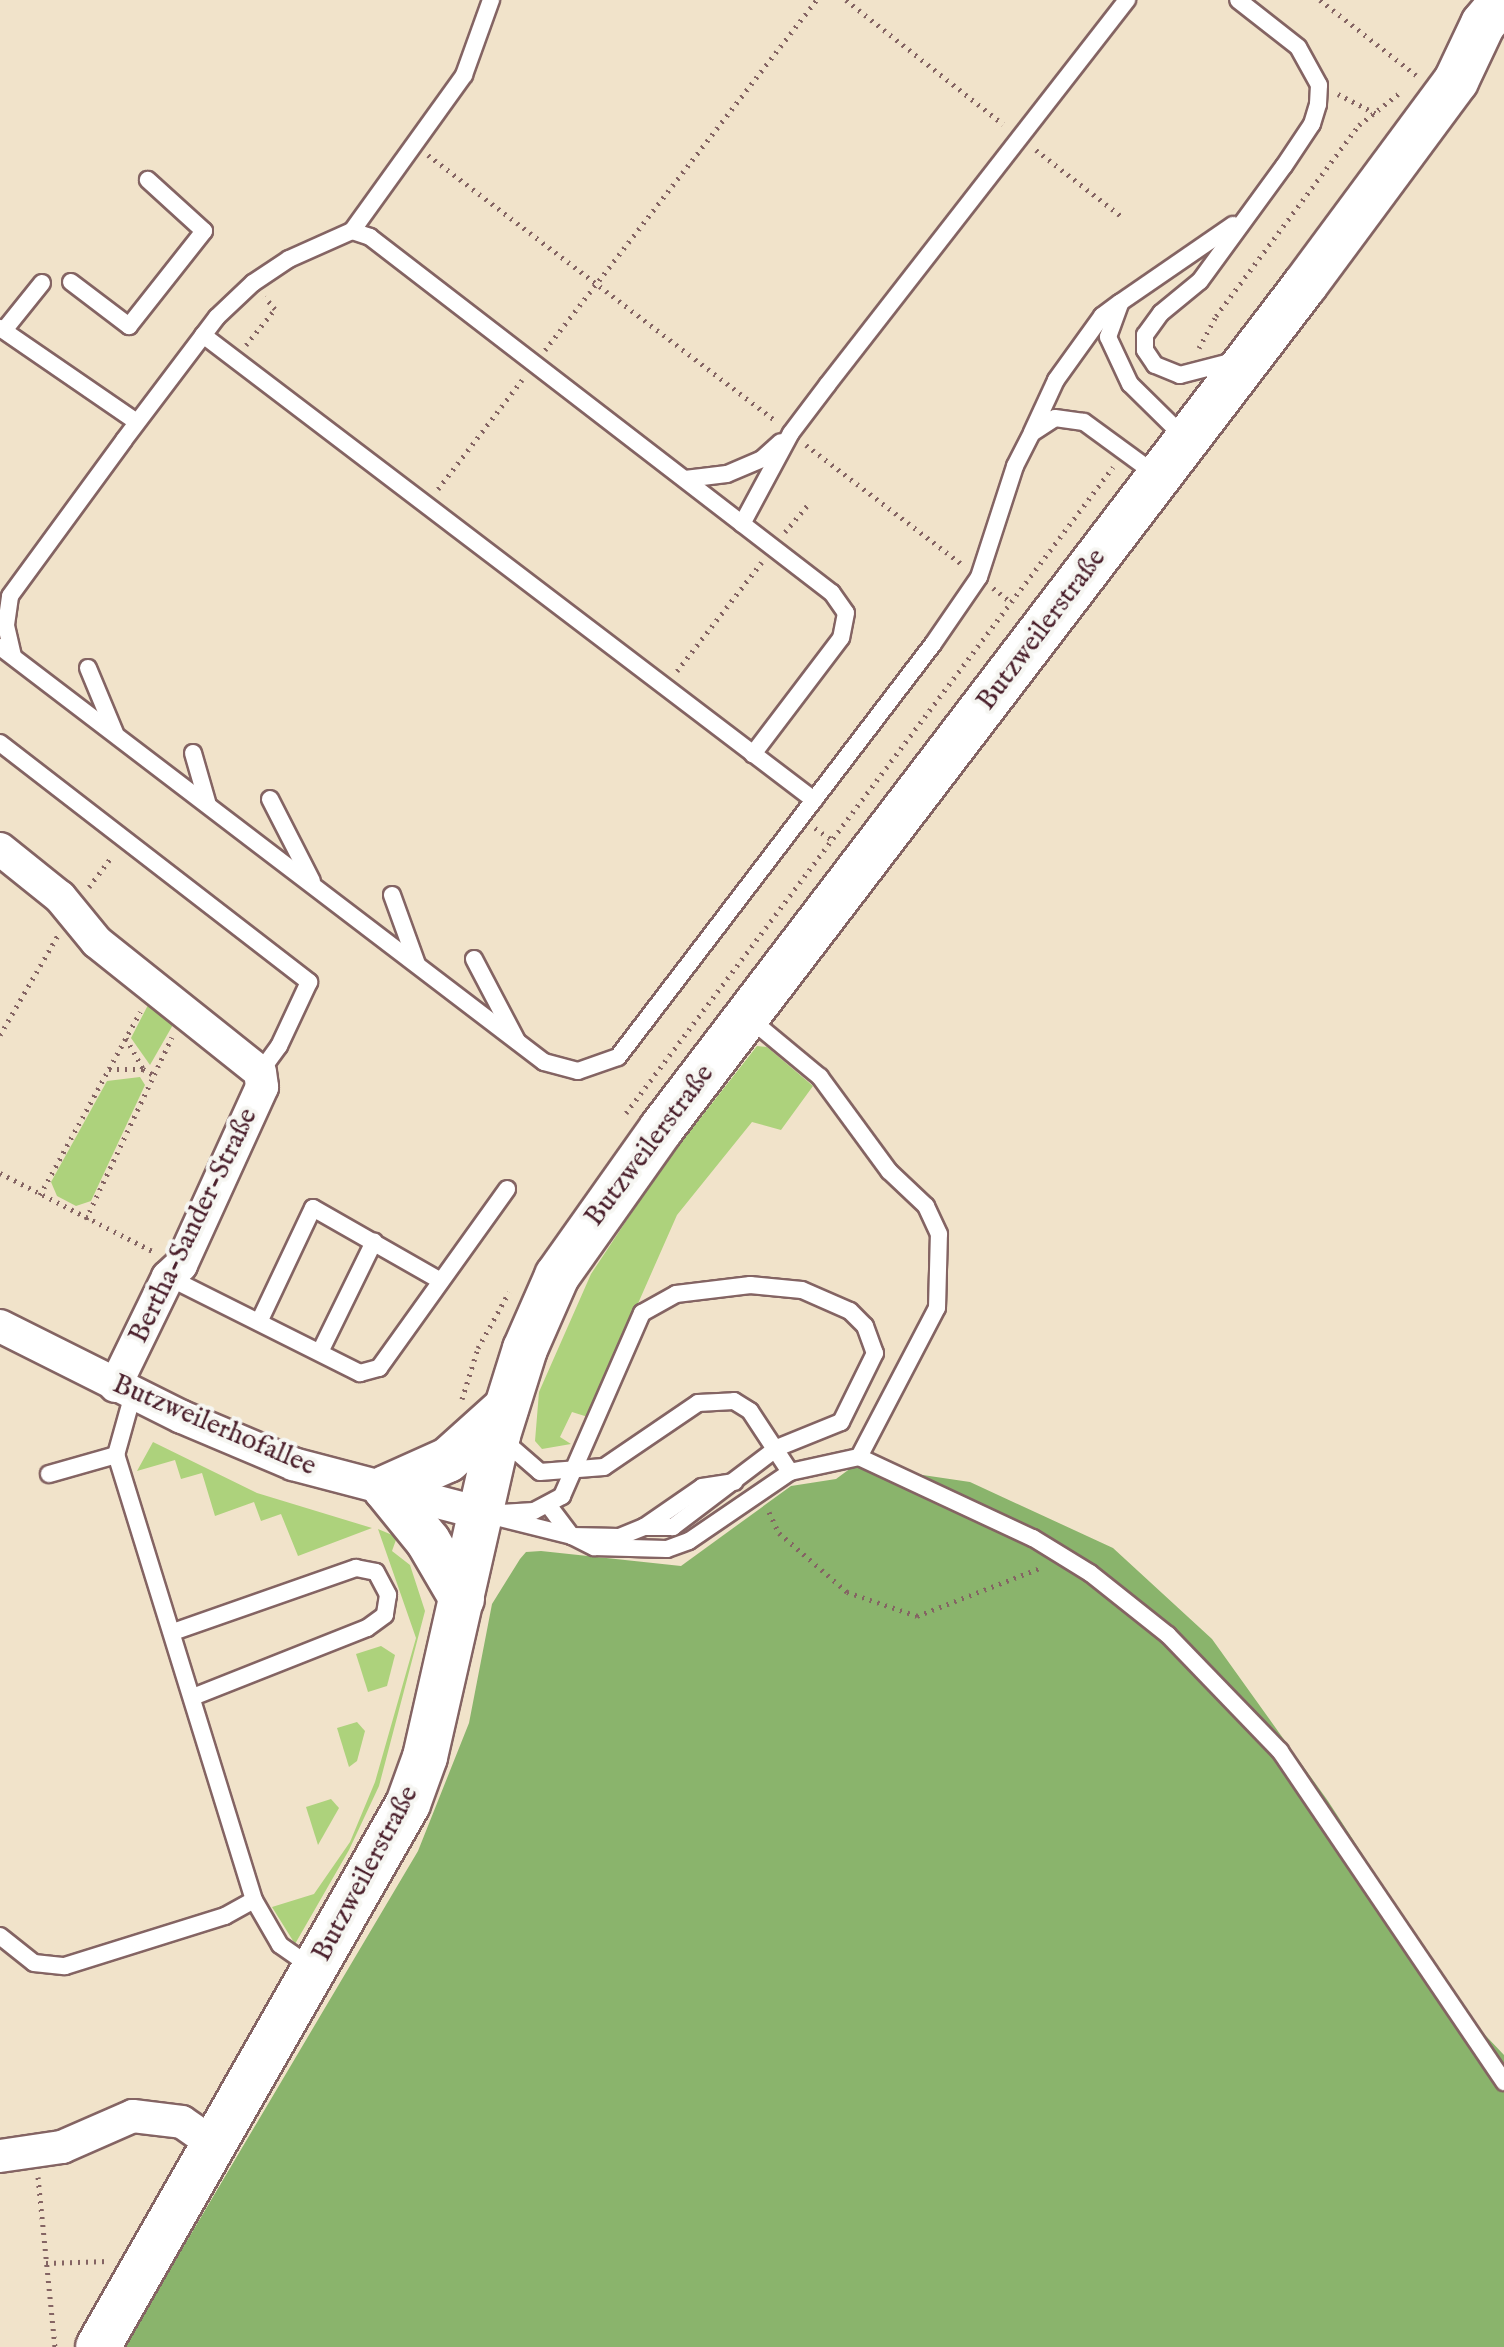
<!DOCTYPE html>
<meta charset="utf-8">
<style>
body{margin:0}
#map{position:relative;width:1504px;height:2347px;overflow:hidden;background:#f1e3ca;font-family:"IM FELL English",serif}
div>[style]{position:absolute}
.green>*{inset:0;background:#add27c}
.forest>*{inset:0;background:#8ab46c}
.path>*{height:5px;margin-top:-2.5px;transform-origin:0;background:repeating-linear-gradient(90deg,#846463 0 2px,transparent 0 8px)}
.roads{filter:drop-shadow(2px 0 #846463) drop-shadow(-2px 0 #846463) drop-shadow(0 2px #846463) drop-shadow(0 -2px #846463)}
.lane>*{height:16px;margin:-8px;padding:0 8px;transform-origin:8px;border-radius:8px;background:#fff}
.street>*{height:32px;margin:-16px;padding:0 16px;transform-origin:16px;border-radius:16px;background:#fff}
.secondary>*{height:44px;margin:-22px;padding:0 22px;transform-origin:22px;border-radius:22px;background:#fff}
span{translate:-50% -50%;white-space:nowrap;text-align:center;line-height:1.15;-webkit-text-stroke:8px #f6f6f2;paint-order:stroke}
.street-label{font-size:28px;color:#4a1f2b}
</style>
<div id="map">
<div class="green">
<div style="clip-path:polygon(154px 1004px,174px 1023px,150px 1065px,131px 1038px,148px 1005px)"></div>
<div style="clip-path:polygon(757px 1046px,767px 1047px,813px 1086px,781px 1130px,752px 1122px,677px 1215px,588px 1417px,572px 1412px,560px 1437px,571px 1444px,542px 1449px,535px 1441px,539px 1392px,591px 1274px,662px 1167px)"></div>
<div style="clip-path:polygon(140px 1077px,145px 1085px,91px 1201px,76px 1206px,57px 1196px,51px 1182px,107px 1081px)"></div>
<div style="clip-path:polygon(153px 1442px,257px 1493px,372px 1528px,298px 1556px,281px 1514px,261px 1521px,254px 1502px,215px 1516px,202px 1473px,181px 1479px,175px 1460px,137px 1471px)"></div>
<div style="clip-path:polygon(378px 1529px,397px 1537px,392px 1551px,410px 1565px,425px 1611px,379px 1786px,349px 1850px,295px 1944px,272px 1907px,314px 1894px,350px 1842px,375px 1782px,416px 1638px)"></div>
<div style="clip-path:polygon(381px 1646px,395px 1655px,387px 1686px,368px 1692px,356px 1654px)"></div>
<div style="clip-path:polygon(357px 1722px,365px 1731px,357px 1761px,349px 1767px,337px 1728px)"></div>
<div style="clip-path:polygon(331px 1799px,339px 1808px,318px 1845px,306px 1807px)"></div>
</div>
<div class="forest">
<div style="clip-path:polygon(855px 1465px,970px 1482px,1113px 1548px,1212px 1639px,1328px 1801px,1468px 2017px,1504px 2055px,1504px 2347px,124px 2347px,418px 1851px,469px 1723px,492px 1604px,520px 1559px,526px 1552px,541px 1551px,681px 1566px,791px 1486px,836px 1479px)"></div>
</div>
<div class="path">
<div style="left:846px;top:0;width:200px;rotate:38.3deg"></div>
<div style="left:1320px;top:0;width:122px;rotate:38deg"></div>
<div style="left:1338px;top:94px;width:42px;rotate:27.2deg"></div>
<div style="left:1036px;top:150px;width:108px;rotate:37.8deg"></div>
<div style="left:428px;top:155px;width:438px;rotate:37.4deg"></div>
<div style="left:246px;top:345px;width:46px;rotate:-51.1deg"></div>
<div style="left:275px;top:309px;width:16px;rotate:-130deg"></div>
<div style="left:1199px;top:348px;width:36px;rotate:-62deg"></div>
<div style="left:1216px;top:316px;width:239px;rotate:-53.2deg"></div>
<div style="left:1359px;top:125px;width:55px;rotate:-38.3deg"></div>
<div style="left:545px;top:350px;width:443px;rotate:-52.2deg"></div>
<div style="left:806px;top:445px;width:198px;rotate:37.4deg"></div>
<div style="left:438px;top:489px;width:138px;rotate:-52.4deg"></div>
<div style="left:785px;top:532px;width:39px;rotate:-50deg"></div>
<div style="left:993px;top:588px;width:23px;rotate:38deg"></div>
<div style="left:677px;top:671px;width:138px;rotate:-52.1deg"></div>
<div style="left:815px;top:828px;width:19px;rotate:35deg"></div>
<div style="left:89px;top:887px;width:39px;rotate:-53deg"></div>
<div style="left:0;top:1035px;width:116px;rotate:-59.9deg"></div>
<div style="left:126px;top:1038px;width:35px;rotate:61deg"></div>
<div style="left:109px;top:1069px;width:34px"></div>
<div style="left:143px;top:1069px;width:13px;rotate:29deg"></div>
<div style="left:626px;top:1113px;width:809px;rotate:-52.99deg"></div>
<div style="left:0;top:1173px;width:175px;rotate:27.1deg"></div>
<div style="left:40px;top:1195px;width:209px;rotate:-61.3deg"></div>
<div style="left:86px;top:1219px;width:201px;rotate:-64.7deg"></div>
<div style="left:462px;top:1399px;width:53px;rotate:-72.6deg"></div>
<div style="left:478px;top:1348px;width:64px;rotate:-61deg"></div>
<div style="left:769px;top:1512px;width:23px;rotate:65deg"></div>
<div style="left:779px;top:1533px;width:90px;rotate:40.9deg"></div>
<div style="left:847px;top:1592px;width:74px;rotate:18.9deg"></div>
<div style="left:917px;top:1616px;width:135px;rotate:-21.3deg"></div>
<div style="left:38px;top:2177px;width:171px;rotate:84.3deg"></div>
<div style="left:46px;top:2263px;width:63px;rotate:-1.8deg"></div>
</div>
<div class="roads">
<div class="lane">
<div style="left:352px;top:231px;width:19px;rotate:18deg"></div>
<div style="left:370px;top:237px;width:583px;rotate:37.62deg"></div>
<div style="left:832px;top:593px;width:24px;rotate:55deg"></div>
<div style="left:846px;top:613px;width:25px;rotate:101deg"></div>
<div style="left:841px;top:638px;width:146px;rotate:127.2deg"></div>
<div style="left:71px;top:282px;width:73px;rotate:37.2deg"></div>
<div style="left:129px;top:326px;width:121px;rotate:-51.7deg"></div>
<div style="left:204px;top:231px;width:76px;rotate:-137.7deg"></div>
<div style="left:0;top:328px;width:166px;rotate:34.5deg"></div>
<div style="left:5px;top:329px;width:59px;rotate:-51.2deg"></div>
<div style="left:203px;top:335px;width:768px;rotate:37.27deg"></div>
<div style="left:1234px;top:361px;width:56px;rotate:165.5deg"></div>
<div style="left:1180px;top:375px;width:27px;rotate:-158deg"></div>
<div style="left:1155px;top:365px;width:18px;rotate:-124deg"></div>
<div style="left:1145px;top:350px;width:15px;rotate:-90deg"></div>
<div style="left:1145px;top:335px;width:27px;rotate:-54deg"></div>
<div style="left:1161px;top:313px;width:50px;rotate:-39.4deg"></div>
<div style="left:1200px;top:281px;width:142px;rotate:-53.9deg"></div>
<div style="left:1284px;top:166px;width:50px;rotate:-56.3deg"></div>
<div style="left:1312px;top:124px;width:21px;rotate:-73deg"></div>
<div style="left:1318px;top:104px;width:19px;rotate:-87deg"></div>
<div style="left:1319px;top:85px;width:43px;rotate:-118.9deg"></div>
<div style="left:1298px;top:47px;width:76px;rotate:-141.9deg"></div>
<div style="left:1032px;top:432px;width:57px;rotate:-65.2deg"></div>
<div style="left:1056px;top:380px;width:79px;rotate:-54.3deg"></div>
<div style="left:1102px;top:316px;width:21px;rotate:-37deg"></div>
<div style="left:1186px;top:439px;width:78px;rotate:-135.5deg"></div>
<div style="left:1130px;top:384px;width:52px;rotate:-115.1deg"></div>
<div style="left:1108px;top:337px;width:37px;rotate:-70deg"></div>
<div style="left:1121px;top:302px;width:136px;rotate:-34.5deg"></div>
<div style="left:685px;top:479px;width:42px;rotate:-6.8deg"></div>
<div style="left:727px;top:474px;width:38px;rotate:-23deg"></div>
<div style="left:762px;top:459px;width:25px;rotate:-42deg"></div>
<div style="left:742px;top:524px;width:103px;rotate:-61.7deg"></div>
<div style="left:791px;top:433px;width:61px;rotate:-52.9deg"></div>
<div style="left:828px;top:384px;width:487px;rotate:-52.1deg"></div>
<div style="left:0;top:647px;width:684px;rotate:37.34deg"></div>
<div style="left:544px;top:1062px;width:35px;rotate:15deg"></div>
<div style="left:578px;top:1071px;width:42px;rotate:-19.3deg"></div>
<div style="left:618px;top:1057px;width:519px;rotate:-52.67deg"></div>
<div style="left:933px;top:644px;width:81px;rotate:-55.5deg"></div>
<div style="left:979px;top:577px;width:117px;rotate:-72deg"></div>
<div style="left:1015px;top:466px;width:37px;rotate:-63deg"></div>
<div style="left:1032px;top:433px;width:27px;rotate:-33deg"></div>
<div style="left:1055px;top:418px;width:29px;rotate:8deg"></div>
<div style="left:1084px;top:422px;width:92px;rotate:36.1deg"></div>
<div style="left:13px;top:656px;width:32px;rotate:-103deg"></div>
<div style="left:6px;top:625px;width:29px;rotate:-82deg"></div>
<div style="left:10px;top:596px;width:193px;rotate:-53.8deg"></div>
<div style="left:124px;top:440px;width:154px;rotate:-52.9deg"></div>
<div style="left:217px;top:317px;width:50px;rotate:-43.4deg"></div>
<div style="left:253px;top:283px;width:43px;rotate:-33.7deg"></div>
<div style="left:289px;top:259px;width:69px;rotate:-24deg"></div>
<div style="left:352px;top:231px;width:192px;rotate:-54.3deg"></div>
<div style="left:464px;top:75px;width:80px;rotate:-70.2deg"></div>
<div style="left:88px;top:668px;width:70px;rotate:67.4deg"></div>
<div style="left:0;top:743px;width:391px;rotate:37.7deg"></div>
<div style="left:309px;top:982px;width:71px;rotate:115.1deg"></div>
<div style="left:279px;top:1046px;width:32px;rotate:126deg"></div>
<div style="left:193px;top:753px;width:54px;rotate:73.9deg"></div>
<div style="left:270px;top:799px;width:92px;rotate:62.9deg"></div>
<div style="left:392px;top:895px;width:73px;rotate:70.1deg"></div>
<div style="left:474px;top:959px;width:93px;rotate:62.3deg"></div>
<div style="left:168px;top:1277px;width:215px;rotate:26.6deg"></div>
<div style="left:360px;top:1373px;width:20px;rotate:-15deg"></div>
<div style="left:379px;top:1368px;width:220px;rotate:-54.4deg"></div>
<div style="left:750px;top:1285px;width:52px;rotate:5.5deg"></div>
<div style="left:802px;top:1290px;width:52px;rotate:23.6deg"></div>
<div style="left:850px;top:1311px;width:21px;rotate:45deg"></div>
<div style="left:865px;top:1326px;width:29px;rotate:70deg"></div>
<div style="left:875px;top:1353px;width:77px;rotate:116.2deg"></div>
<div style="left:841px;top:1422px;width:69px;rotate:157.9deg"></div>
<div style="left:777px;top:1448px;width:131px;rotate:142.8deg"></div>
<div style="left:673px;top:1527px;width:29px;rotate:180deg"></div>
<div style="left:644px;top:1527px;width:27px;rotate:158deg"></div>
<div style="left:619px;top:1537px;width:47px;rotate:-178.8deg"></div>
<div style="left:572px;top:1536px;width:91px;rotate:-166deg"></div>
<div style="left:484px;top:1514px;width:50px;rotate:-3.4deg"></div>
<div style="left:534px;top:1511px;width:32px;rotate:-28deg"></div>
<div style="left:562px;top:1496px;width:200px;rotate:-66.4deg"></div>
<div style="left:642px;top:1313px;width:39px;rotate:-29deg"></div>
<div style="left:676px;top:1294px;width:75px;rotate:-6.9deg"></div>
<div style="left:259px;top:1322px;width:126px;rotate:-64.7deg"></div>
<div style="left:313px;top:1208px;width:147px;rotate:29.7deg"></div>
<div style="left:320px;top:1352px;width:123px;rotate:-63.9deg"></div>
<div style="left:502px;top:1439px;width:50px;rotate:41deg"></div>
<div style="left:540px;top:1472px;width:64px;rotate:-4.5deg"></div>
<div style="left:604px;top:1467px;width:114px;rotate:-34.2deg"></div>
<div style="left:698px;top:1403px;width:36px;rotate:-3deg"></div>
<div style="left:734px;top:1401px;width:19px;rotate:32deg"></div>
<div style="left:750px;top:1411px;width:73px;rotate:56.7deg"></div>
<div style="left:859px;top:1457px;width:192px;rotate:25deg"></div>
<div style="left:1033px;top:1538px;width:67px;rotate:31.6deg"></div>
<div style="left:1090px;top:1573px;width:100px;rotate:38.5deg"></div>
<div style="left:1168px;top:1635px;width:161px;rotate:46deg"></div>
<div style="left:1280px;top:1751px;width:400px;rotate:55.9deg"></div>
<div style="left:49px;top:1474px;width:70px;rotate:-15.8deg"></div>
<div style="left:549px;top:1506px;width:38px;rotate:53deg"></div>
<div style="left:572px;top:1536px;width:25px;rotate:27deg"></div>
<div style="left:594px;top:1547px;width:73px;rotate:1.6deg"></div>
<div style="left:667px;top:1549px;width:23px;rotate:-20deg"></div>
<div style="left:689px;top:1541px;width:122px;rotate:-34.3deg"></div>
<div style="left:790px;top:1472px;width:71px;rotate:-12.3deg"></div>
<div style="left:859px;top:1457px;width:168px;rotate:-62.4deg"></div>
<div style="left:937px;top:1308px;width:74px;rotate:-88.5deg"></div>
<div style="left:939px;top:1234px;width:31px;rotate:-115deg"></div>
<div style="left:926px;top:1206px;width:51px;rotate:-136.6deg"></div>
<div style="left:889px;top:1171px;width:117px;rotate:-126.3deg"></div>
<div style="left:820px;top:1077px;width:92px;rotate:-140.3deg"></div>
<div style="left:644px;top:1527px;width:70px;rotate:-34.6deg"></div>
<div style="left:702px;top:1487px;width:33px;rotate:-9deg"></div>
<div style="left:173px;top:1632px;width:194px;rotate:-19.3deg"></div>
<div style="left:356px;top:1568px;width:20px;rotate:11deg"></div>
<div style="left:376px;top:1572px;width:26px;rotate:62deg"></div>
<div style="left:388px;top:1595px;width:20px;rotate:99deg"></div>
<div style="left:385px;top:1615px;width:22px;rotate:144deg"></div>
<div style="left:367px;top:1628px;width:187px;rotate:158.4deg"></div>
<div style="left:254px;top:1900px;width:52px;rotate:60deg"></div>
<div style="left:280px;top:1945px;width:38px;rotate:35deg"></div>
<div style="left:0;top:1936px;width:43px;rotate:38.5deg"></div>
<div style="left:34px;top:1963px;width:31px;rotate:6deg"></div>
<div style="left:65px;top:1966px;width:168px;rotate:-17.4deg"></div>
<div style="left:225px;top:1916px;width:33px;rotate:-29deg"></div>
<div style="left:254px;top:1900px;width:466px;rotate:-107.2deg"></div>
<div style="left:116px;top:1455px;width:63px;rotate:-74.4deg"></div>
</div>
<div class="street">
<div style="left:0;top:849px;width:77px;rotate:38.7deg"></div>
<div style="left:60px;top:897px;width:58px;rotate:50.6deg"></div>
<div style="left:97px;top:942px;width:208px;rotate:38.6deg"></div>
<div style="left:260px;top:1072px;width:15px;rotate:82deg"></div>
<div style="left:262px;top:1087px;width:196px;rotate:114.5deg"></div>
<div style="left:181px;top:1265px;width:18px;rotate:137deg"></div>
<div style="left:168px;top:1277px;width:121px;rotate:115.9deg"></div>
<div style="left:0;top:1326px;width:203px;rotate:26.6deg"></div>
<div style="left:182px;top:1417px;width:121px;rotate:22.9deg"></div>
<div style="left:293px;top:1464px;width:197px;rotate:14.7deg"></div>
<div style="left:0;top:2156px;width:63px;rotate:-8.3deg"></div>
<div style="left:62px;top:2147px;width:77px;rotate:-23.6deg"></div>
<div style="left:133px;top:2116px;width:49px;rotate:7deg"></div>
<div style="left:182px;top:2122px;width:40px;rotate:34.9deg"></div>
</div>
<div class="secondary">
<div style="left:462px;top:1599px;width:67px;rotate:-120.4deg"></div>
<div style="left:428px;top:1541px;width:68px;rotate:-129.1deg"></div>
<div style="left:385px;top:1488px;width:69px;rotate:-24deg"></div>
<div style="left:448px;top:1460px;width:78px;rotate:-41.9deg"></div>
<div style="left:98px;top:2347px;width:625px;rotate:-60.28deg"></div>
<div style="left:408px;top:1804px;width:50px;rotate:-70.1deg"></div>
<div style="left:425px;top:1757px;width:330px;rotate:-77.2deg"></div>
<div style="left:498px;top:1435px;width:90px;rotate:-72.6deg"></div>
<div style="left:525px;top:1349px;width:80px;rotate:-66.3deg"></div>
<div style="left:557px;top:1276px;width:180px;rotate:-54.7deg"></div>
<div style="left:661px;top:1129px;width:1062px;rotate:-52.66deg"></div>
<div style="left:1305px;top:285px;width:254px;rotate:-53.5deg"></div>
<div style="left:1456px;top:81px;width:63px;rotate:-64.7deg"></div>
<div style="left:1483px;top:24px;width:31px;rotate:-50deg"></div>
</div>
</div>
<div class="street-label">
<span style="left:1042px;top:630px;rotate:-53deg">Butzweilerstraße</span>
<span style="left:650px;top:1146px;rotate:-53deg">Butzweilerstraße</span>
<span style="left:194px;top:1226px;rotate:-64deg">Bertha-Sander-Straße</span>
<span style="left:214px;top:1426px;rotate:23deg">Butzweilerhofallee</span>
<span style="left:366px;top:1874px;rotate:-62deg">Butzweilerstraße</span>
</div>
</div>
